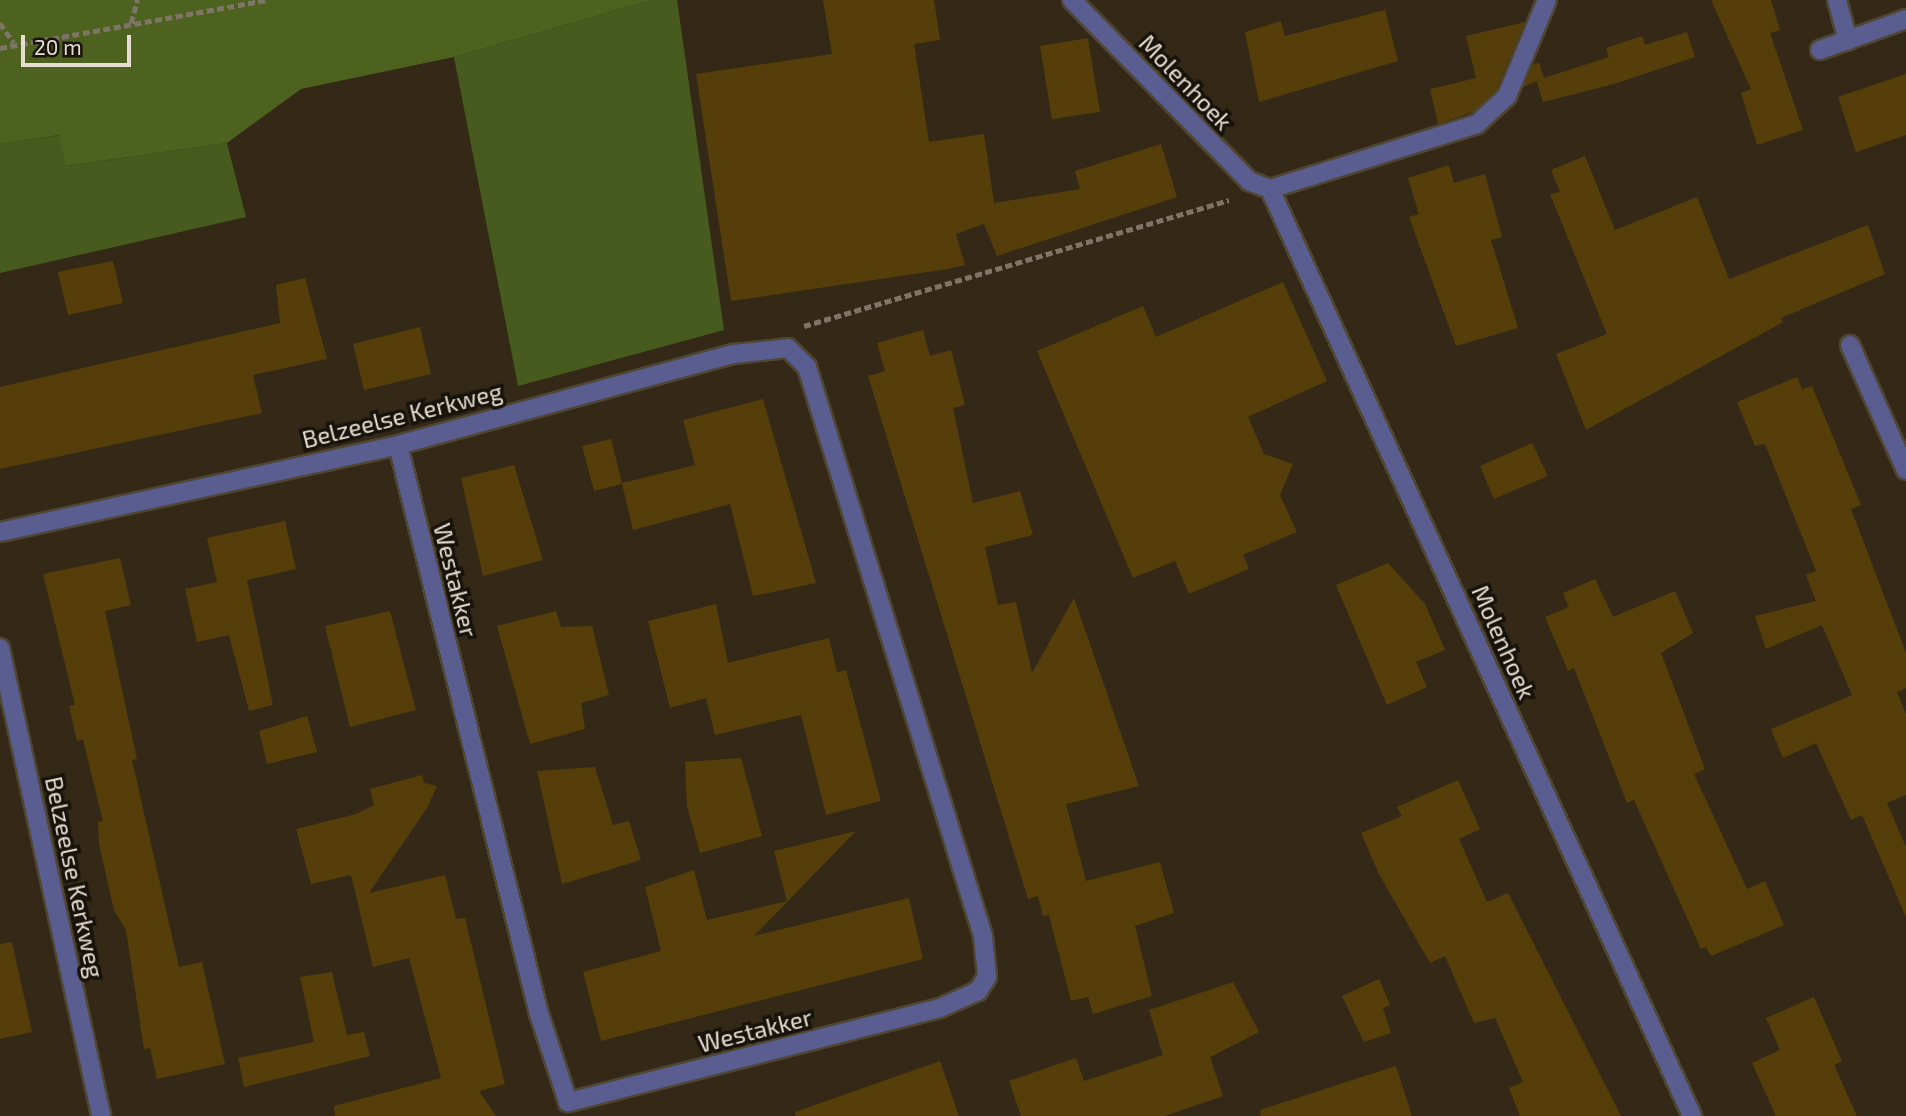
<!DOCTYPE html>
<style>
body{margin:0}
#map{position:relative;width:1906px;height:1116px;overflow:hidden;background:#342916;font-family:"Exo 2",sans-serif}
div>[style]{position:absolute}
.green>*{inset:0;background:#475b1f}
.forest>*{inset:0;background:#4c621e}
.building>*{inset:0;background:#563e0b}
.path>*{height:4.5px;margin-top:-2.25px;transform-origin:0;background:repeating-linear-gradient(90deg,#7f7566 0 7px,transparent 0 10.5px)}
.roads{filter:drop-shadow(2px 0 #504634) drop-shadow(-2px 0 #504634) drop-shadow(0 2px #504634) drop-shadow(0 -2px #504634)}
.street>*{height:18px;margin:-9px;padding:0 9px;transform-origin:9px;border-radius:9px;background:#595d90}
span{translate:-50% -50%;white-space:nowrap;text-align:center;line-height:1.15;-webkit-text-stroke:7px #17120a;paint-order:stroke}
.street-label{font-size:24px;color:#e6ded3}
.scale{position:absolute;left:21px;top:35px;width:110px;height:32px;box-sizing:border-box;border:4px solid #e6ded3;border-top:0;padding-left:9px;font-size:21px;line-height:24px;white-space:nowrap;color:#e6ded3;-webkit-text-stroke:5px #17120a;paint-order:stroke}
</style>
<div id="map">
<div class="green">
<div style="clip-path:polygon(651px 0,677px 0,724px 330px,518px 386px,454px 57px)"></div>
<div style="clip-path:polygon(60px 135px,67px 166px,227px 143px,246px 217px,0 273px,0 144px)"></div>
</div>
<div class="forest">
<div style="clip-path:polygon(0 0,651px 0,454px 57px,301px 89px,227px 143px,66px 166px,59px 135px,0 144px)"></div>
</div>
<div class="building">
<div style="clip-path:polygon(823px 0,934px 0,940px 40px,914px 44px,929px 142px,984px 134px,994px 203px,1080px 189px,1075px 171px,1161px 144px,1177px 197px,997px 256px,984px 224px,956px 234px,965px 265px,948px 269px,731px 301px,696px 74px,832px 54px)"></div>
<div style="clip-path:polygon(1711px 0,1771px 0,1780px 30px,1770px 33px,1803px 130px,1757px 145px,1741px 93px,1751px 89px)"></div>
<div style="clip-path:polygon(1385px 10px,1398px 61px,1259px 102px,1245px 32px,1281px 21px,1285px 36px)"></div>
<div style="clip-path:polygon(1525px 22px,1497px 89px,1473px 112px,1438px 124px,1430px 89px,1476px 78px,1466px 36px)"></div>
<div style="clip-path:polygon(1687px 32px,1695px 57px,1614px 84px,1543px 102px,1537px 81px,1523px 87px,1533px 64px,1539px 63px,1544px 78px,1609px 57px,1606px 48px,1642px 36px,1645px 45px)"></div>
<div style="clip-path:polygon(1088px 38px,1100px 112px,1052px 119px,1040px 46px)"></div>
<div style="clip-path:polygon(1906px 74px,1906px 135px,1856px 152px,1838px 97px)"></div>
<div style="clip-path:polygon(1585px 156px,1615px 230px,1697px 197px,1729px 279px,1868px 225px,1885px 274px,1781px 318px,1783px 322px,1586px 430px,1556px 354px,1607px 334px,1550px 194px,1560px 192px,1551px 170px)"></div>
<div style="clip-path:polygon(1449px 165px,1454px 183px,1485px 174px,1502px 237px,1491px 240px,1518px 328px,1456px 346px,1409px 217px,1419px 214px,1408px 178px)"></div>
<div style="clip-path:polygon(113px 261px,123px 303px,68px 315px,58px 272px)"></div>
<div style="clip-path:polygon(305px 278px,327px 359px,253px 375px,262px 413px,0 469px,0 387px,280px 323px,276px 285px)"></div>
<div style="clip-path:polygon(1283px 282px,1327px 381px,1248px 417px,1264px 454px,1293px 464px,1280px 495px,1297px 532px,1243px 555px,1249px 569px,1189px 594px,1175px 561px,1133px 578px,1037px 351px,1143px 306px,1156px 337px)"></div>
<div style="clip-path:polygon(420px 327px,431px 374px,364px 390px,353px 344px)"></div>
<div style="clip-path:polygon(923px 330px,930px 356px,951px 350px,965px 405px,953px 408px,973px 503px,1020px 491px,1033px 535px,985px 547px,998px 605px,1016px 602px,1032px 673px,1074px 598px,1139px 786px,1066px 804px,1086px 881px,1160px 862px,1174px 913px,1135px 926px,1152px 996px,1093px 1014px,1088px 997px,1071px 1001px,1049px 915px,1043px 916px,1038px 896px,1028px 899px,868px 376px,885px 371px,877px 343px)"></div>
<div style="clip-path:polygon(1797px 377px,1802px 389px,1812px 386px,1861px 505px,1851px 509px,1906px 653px,1906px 688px,1897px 692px,1906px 714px,1906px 795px,1887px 803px,1906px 847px,1906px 917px,1862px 815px,1851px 820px,1816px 743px,1783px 758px,1771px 729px,1852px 695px,1822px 625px,1766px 649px,1755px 616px,1816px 601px,1806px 575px,1816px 571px,1765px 444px,1755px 446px,1737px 402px)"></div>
<div style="clip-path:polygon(763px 399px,816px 583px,753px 596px,730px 504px,633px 530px,622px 484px,594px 491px,582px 446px,611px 439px,622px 483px,695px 465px,683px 420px)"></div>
<div style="clip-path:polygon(1532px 443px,1548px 476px,1494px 499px,1480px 466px)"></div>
<div style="clip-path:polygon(514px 465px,543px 560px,483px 576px,461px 478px)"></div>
<div style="clip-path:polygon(285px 521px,296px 569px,247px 580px,273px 705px,249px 711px,229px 635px,197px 642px,185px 589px,217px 582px,207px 538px)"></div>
<div style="clip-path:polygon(120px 558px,131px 605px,105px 611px,137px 759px,132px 760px,179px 967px,202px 962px,225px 1064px,157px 1079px,150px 1048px,144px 1049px,126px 930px,114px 910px,99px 844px,98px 822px,103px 821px,83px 740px,77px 741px,69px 706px,75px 705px,43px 574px)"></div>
<div style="clip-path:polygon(1388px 563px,1425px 604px,1445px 650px,1416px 662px,1427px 687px,1387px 705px,1336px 585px)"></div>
<div style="clip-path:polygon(1595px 579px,1613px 617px,1675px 591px,1693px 633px,1661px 653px,1705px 769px,1694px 774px,1747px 889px,1765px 881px,1784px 925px,1711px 956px,1706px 947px,1701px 949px,1634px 800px,1627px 803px,1574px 668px,1568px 671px,1545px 617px,1569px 607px,1563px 593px)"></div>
<div style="clip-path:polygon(716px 604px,728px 663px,829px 638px,837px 672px,846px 670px,881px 801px,826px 815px,801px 715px,715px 735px,706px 698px,670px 708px,648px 621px)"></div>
<div style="clip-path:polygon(390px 611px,416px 710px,350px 727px,325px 626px)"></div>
<div style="clip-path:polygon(556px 611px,561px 627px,592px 626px,609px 695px,581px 703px,585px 729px,530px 744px,497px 626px)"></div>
<div style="clip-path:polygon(307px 716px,317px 752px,267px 764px,259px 731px)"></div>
<div style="clip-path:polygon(741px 758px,762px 836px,700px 853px,687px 806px,685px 762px)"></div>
<div style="clip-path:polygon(595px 767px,613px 825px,629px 821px,641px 860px,562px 884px,537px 771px)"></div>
<div style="clip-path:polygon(422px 775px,424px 783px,437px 786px,427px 808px,369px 893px,445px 875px,456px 919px,465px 918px,505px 1084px,479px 1091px,496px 1116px,335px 1116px,334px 1106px,441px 1078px,409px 958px,373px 967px,351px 875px,311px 884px,296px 829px,356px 814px,374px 805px,370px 789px)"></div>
<div style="clip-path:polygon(1458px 780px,1480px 829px,1459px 839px,1487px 902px,1508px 893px,1621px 1116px,1520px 1116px,1509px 1088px,1523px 1082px,1495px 1018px,1474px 1023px,1445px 956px,1430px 963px,1379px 874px,1361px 833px,1402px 816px,1397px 807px)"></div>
<div style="clip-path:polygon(856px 831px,754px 936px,909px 898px,923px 959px,601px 1041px,583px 972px,661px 951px,645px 887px,694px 870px,707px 920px,787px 901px,774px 851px)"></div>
<div style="clip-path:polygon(12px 942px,32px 1032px,0 1039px,0 944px)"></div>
<div style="clip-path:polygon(332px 972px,347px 1035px,364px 1032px,370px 1056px,244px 1087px,238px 1058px,314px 1042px,300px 977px)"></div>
<div style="clip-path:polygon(1379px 979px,1390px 1005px,1383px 1008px,1391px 1033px,1364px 1042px,1342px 996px)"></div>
<div style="clip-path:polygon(1233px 982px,1259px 1032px,1210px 1057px,1223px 1096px,1165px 1116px,1021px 1116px,1009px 1081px,1076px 1058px,1084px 1081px,1163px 1055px,1149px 1010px)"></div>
<div style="clip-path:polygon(1814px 997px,1842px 1061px,1834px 1065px,1857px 1116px,1776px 1116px,1752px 1063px,1780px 1050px,1766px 1018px)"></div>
<div style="clip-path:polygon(940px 1061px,959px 1116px,796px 1116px,795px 1112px)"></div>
<div style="clip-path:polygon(1396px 1066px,1412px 1116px,1261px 1116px,1260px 1110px)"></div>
</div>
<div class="path">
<div style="left:0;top:23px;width:24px;rotate:55deg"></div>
<div style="left:131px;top:23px;width:24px;rotate:-75deg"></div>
<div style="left:0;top:48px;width:271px;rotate:-10.2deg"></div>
<div style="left:804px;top:326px;width:443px;rotate:-16.5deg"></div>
</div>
<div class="roads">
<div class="street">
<div style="left:1072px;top:0;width:253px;rotate:45.6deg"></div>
<div style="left:1249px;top:181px;width:22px;rotate:21deg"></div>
<div style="left:1270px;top:189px;width:217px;rotate:-17.4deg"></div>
<div style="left:1477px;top:124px;width:41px;rotate:-43deg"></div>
<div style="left:1507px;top:96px;width:104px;rotate:-67.4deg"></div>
<div style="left:1837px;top:0;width:42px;rotate:75deg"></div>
<div style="left:1820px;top:50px;width:91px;rotate:-19.8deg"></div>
<div style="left:1270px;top:189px;width:1019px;rotate:65.52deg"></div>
<div style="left:1850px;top:345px;width:137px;rotate:65.9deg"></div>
<div style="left:0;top:532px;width:407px;rotate:-12.3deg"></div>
<div style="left:398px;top:445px;width:348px;rotate:-15.2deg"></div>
<div style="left:734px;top:354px;width:54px;rotate:-6.3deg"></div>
<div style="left:788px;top:348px;width:27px;rotate:45deg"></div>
<div style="left:807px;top:367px;width:596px;rotate:72.81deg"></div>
<div style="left:983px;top:936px;width:41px;rotate:84.4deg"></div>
<div style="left:987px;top:977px;width:17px;rotate:123deg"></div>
<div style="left:978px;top:991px;width:42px;rotate:155.9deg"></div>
<div style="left:940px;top:1008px;width:384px;rotate:165.8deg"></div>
<div style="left:568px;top:1102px;width:93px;rotate:-108.2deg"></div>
<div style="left:539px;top:1014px;width:586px;rotate:-103.92deg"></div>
<div style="left:0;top:648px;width:479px;rotate:77.8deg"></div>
</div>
</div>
<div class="street-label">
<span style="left:1186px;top:82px;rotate:46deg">Molenhoek</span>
<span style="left:402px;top:415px;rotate:-14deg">Belzeelse Kerkweg</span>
<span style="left:456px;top:580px;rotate:76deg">Westakker</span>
<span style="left:1504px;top:642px;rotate:66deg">Molenhoek</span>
<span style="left:75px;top:877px;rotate:78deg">Belzeelse Kerkweg</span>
<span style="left:755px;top:1030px;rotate:-14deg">Westakker</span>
</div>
<div class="scale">20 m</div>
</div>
